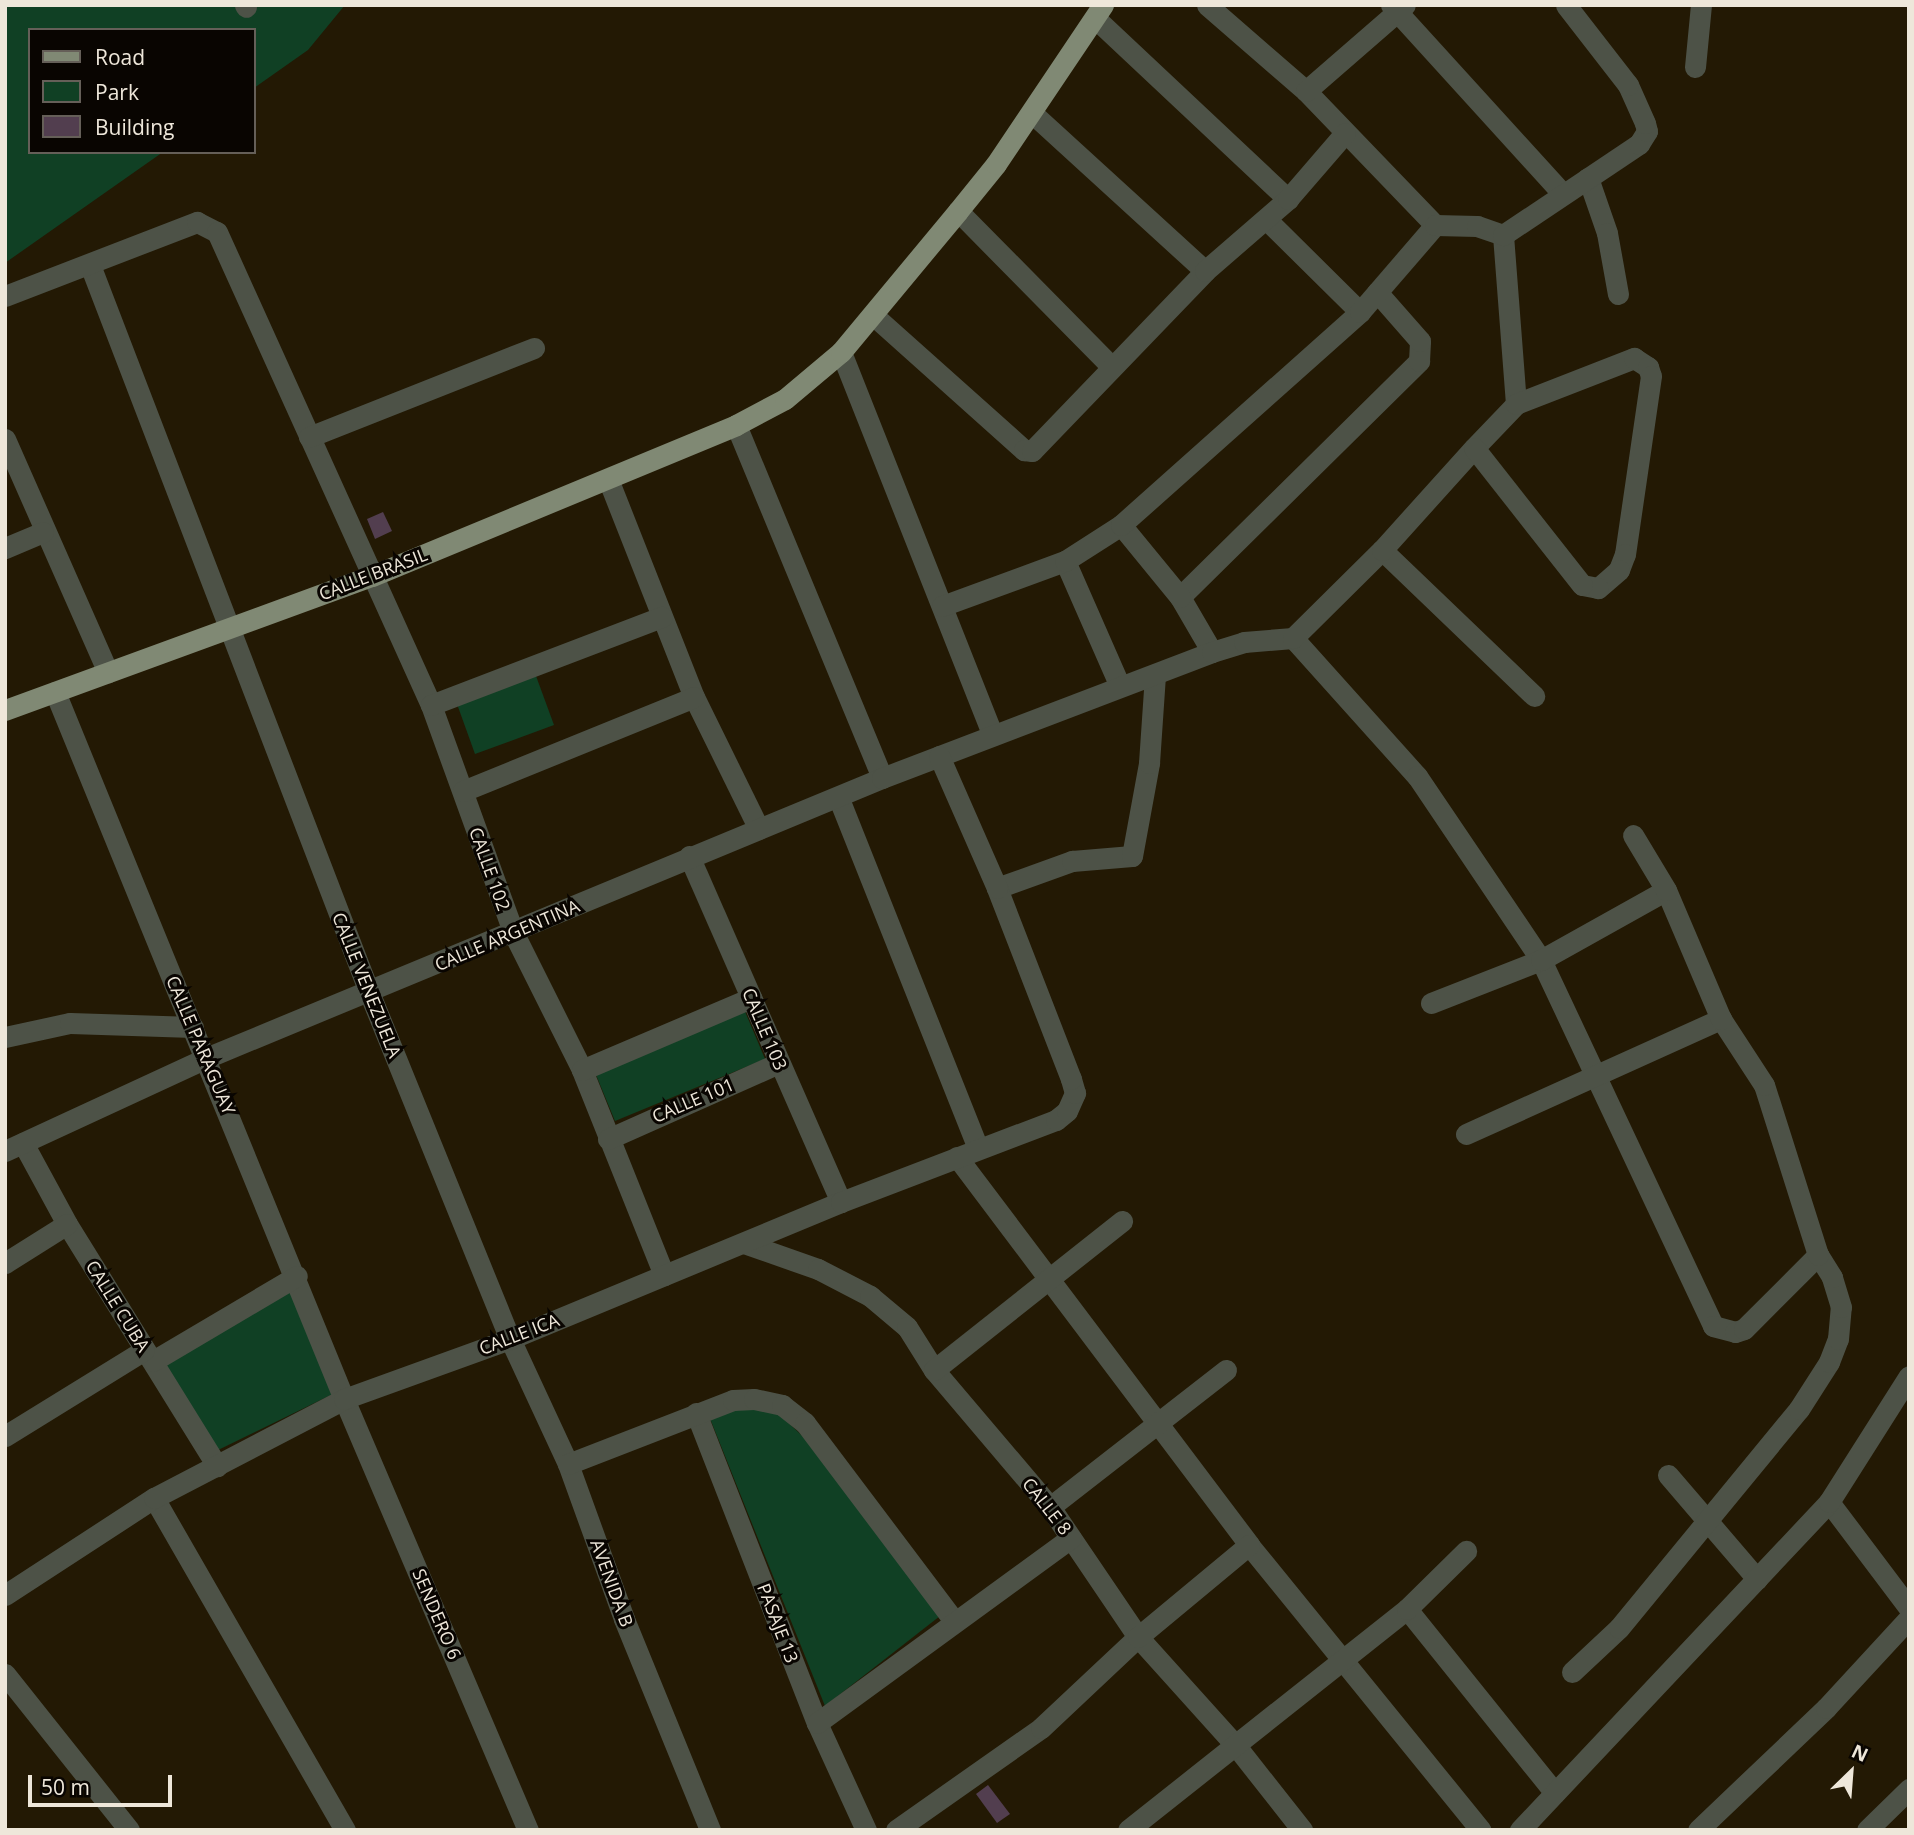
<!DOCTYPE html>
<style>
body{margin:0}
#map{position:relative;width:1914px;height:1835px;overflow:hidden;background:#231904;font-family:"Open Sans",sans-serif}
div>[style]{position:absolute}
.green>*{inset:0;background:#104024}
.building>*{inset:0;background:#523e4f}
.minor>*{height:21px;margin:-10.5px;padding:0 10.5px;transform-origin:10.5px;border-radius:10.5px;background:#4d5247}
.major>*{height:21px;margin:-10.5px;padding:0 10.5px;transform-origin:10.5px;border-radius:10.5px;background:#808974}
span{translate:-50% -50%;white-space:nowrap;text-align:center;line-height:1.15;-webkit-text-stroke:6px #090501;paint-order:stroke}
.street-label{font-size:18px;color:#eee7da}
.frame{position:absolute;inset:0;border:7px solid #eee7da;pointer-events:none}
.legend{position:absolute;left:28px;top:28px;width:228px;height:126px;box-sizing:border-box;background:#090501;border:2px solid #655f58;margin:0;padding:9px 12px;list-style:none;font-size:21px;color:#eee7da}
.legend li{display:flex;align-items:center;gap:14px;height:35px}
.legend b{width:35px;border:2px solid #655f58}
.north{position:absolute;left:1816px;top:1737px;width:70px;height:70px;-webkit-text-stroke:5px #090501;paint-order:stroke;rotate:25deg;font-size:19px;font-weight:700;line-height:28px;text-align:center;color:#eee7da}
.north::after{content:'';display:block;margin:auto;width:24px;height:32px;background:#eee7da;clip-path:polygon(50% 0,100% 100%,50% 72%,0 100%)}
.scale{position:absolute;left:28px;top:1775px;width:144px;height:32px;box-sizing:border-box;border:4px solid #eee7da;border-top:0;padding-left:9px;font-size:21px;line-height:24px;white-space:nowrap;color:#eee7da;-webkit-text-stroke:5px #090501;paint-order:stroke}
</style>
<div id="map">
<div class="green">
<div style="clip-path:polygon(5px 5px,345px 5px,308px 50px,254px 88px,254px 30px,30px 30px,30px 152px,163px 152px,5px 263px)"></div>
<div style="clip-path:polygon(536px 676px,554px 725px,475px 754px,457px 704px)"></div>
<div style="clip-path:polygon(744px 1009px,765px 1059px,615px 1121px,594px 1070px)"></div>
<div style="clip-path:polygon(292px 1287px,335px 1393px,214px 1452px,161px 1363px)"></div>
<div style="clip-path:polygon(744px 1406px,778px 1413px,814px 1447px,940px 1616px,825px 1706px,709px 1416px)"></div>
</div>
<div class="building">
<div style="clip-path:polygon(383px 512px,392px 531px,375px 539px,367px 519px)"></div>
<div style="clip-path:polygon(988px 1785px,1010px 1814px,997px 1823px,976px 1794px)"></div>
</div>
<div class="minor">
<div style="left:245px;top:5px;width:2px;rotate:63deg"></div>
<div style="left:1207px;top:5px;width:131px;rotate:41deg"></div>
<div style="left:1306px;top:91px;width:186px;rotate:46.1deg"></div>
<div style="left:1391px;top:5px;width:256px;rotate:47.7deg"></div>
<div style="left:1095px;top:18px;width:265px;rotate:43.2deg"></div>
<div style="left:1695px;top:67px;width:62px;rotate:-84.5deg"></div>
<div style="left:1306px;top:91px;width:131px;rotate:-41deg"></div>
<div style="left:1032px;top:113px;width:234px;rotate:42.4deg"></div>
<div style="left:1588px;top:178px;width:58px;rotate:70.9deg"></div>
<div style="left:1607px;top:233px;width:62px;rotate:79.8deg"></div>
<div style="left:958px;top:211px;width:219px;rotate:45.4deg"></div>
<div style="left:1267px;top:220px;width:131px;rotate:44.7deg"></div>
<div style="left:1503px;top:235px;width:169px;rotate:85.6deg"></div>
<div style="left:90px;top:265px;width:779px;rotate:69deg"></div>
<div style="left:369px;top:992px;width:375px;rotate:67.9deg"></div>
<div style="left:510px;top:1339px;width:138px;rotate:65.1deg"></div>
<div style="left:568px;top:1464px;width:165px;rotate:70.1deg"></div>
<div style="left:624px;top:1619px;width:228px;rotate:67.8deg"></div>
<div style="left:5px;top:296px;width:206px;rotate:-21.1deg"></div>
<div style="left:197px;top:222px;width:22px;rotate:27deg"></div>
<div style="left:217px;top:232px;width:519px;rotate:65.66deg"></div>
<div style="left:431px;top:705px;width:244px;rotate:70.1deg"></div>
<div style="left:514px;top:934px;width:152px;rotate:63.4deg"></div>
<div style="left:582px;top:1070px;width:221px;rotate:68.2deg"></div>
<div style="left:873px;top:315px;width:203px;rotate:41.8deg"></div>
<div style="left:1024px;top:450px;width:8px;rotate:7deg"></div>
<div style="left:1032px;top:451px;width:250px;rotate:-46.1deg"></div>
<div style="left:1205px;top:271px;width:110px;rotate:-40.9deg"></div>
<div style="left:1288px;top:199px;width:87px;rotate:-49.2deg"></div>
<div style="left:841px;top:352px;width:412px;rotate:68.4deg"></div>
<div style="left:736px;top:425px;width:382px;rotate:67.5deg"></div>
<div style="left:309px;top:437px;width:242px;rotate:-21.6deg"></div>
<div style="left:5px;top:439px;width:255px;rotate:66.2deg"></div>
<div style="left:608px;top:479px;width:234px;rotate:68.5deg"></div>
<div style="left:694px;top:697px;width:147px;rotate:63.8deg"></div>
<div style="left:5px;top:548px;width:41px;rotate:-22.8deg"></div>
<div style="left:1382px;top:550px;width:211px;rotate:43.8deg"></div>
<div style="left:1065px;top:561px;width:134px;rotate:66.3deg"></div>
<div style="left:1180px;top:597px;width:336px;rotate:-44.6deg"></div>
<div style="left:1419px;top:361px;width:20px;rotate:-87deg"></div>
<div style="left:1420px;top:341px;width:65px;rotate:-131.3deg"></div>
<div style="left:942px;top:606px;width:131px;rotate:-20.1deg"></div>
<div style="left:1065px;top:561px;width:67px;rotate:-32.7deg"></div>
<div style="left:1293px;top:638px;width:186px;rotate:48.1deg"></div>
<div style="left:1417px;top:776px;width:222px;rotate:56deg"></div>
<div style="left:1541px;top:960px;width:404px;rotate:64.8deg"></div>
<div style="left:1713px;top:1326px;width:23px;rotate:15deg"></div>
<div style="left:1735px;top:1332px;width:9px;rotate:-18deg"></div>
<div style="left:1744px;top:1329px;width:105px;rotate:-45deg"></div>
<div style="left:1212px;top:652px;width:64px;rotate:-120.2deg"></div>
<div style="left:1180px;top:597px;width:93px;rotate:-129.3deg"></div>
<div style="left:1121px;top:525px;width:320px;rotate:-41.7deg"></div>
<div style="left:1360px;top:312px;width:115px;rotate:-49.2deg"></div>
<div style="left:1435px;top:225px;width:42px;rotate:1.4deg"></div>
<div style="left:1477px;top:226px;width:28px;rotate:19deg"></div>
<div style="left:1503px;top:235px;width:164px;rotate:-33.8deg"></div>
<div style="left:1639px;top:144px;width:15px;rotate:-58deg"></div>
<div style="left:1647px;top:131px;width:8px;rotate:-104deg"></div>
<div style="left:1645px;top:123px;width:42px;rotate:-114.1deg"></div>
<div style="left:1628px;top:85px;width:101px;rotate:-127.8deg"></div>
<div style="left:55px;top:692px;width:764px;rotate:67.77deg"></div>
<div style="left:344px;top:1399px;width:469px;rotate:66.9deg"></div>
<div style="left:431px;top:705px;width:247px;rotate:-20.9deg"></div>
<div style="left:463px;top:791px;width:249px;rotate:-22.1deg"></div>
<div style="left:839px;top:799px;width:376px;rotate:68.3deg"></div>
<div style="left:689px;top:856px;width:378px;rotate:66.3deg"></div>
<div style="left:997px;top:888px;width:80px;rotate:-19.8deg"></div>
<div style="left:1072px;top:861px;width:60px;rotate:-4.8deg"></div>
<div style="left:1132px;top:856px;width:95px;rotate:-79.6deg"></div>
<div style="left:1149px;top:763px;width:89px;rotate:-86.1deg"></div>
<div style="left:1431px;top:1003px;width:118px;rotate:-21.4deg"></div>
<div style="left:1541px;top:960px;width:143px;rotate:-29.2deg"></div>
<div style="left:5px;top:1037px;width:66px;rotate:-12.2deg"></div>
<div style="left:70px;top:1023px;width:123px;rotate:1.9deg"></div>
<div style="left:582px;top:1070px;width:184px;rotate:-23.1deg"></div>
<div style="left:1466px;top:1134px;width:280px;rotate:-24.3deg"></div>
<div style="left:608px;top:1139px;width:187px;rotate:-24deg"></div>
<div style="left:23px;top:1143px;width:92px;rotate:61.5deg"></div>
<div style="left:67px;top:1224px;width:285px;rotate:58.2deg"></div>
<div style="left:5px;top:1151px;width:221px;rotate:-24.8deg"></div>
<div style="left:206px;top:1058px;width:732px;rotate:-22.5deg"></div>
<div style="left:882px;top:778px;width:353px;rotate:-20.9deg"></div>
<div style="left:1212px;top:652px;width:34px;rotate:-17deg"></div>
<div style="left:1244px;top:642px;width:49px;rotate:-4.7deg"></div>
<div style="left:1293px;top:638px;width:125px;rotate:-44.7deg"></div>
<div style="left:1382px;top:550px;width:137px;rotate:-48deg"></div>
<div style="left:1474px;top:448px;width:61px;rotate:-46.3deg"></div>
<div style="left:1516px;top:404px;width:127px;rotate:-21.3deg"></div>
<div style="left:1634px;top:358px;width:17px;rotate:33deg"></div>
<div style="left:1648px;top:367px;width:9px;rotate:72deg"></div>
<div style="left:1651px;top:376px;width:180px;rotate:98.3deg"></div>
<div style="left:1625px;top:554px;width:17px;rotate:111deg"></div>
<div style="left:1619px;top:570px;width:28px;rotate:139deg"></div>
<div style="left:1598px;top:588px;width:16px;rotate:-169deg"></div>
<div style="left:1582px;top:585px;width:174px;rotate:-128.2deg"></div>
<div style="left:957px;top:1157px;width:486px;rotate:53deg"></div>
<div style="left:1249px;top:1545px;width:367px;rotate:50.9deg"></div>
<div style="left:744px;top:1243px;width:78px;rotate:19.4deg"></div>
<div style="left:818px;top:1269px;width:59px;rotate:27.4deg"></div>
<div style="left:870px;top:1296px;width:48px;rotate:40deg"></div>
<div style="left:907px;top:1327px;width:51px;rotate:57.9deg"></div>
<div style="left:934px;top:1370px;width:180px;rotate:49.7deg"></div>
<div style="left:1050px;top:1507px;width:157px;rotate:55.9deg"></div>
<div style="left:1138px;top:1637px;width:147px;rotate:48deg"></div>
<div style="left:1236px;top:1746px;width:107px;rotate:51.8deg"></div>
<div style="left:5px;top:1263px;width:73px;rotate:-32.2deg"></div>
<div style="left:153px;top:1361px;width:167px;rotate:-30.6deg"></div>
<div style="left:934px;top:1370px;width:240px;rotate:-38.4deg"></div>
<div style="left:696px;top:1413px;width:333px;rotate:68.7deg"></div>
<div style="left:817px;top:1723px;width:118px;rotate:65.4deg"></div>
<div style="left:5px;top:1436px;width:163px;rotate:-31.7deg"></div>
<div style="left:568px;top:1464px;width:177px;rotate:-21.2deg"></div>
<div style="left:733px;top:1400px;width:21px;rotate:-3deg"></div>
<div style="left:754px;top:1399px;width:29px;rotate:12deg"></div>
<div style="left:782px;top:1405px;width:29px;rotate:38deg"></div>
<div style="left:805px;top:1423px;width:248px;rotate:53deg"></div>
<div style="left:1668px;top:1475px;width:137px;rotate:49.4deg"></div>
<div style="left:154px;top:1498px;width:383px;rotate:60.1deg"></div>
<div style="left:1829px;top:1502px;width:133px;rotate:53deg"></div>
<div style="left:1050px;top:1507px;width:223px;rotate:-37.9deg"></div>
<div style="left:5px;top:1595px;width:178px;rotate:-33.1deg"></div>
<div style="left:154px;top:1498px;width:214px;rotate:-27.5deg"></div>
<div style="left:344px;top:1399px;width:177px;rotate:-19.9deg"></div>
<div style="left:510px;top:1339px;width:358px;rotate:-22.5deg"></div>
<div style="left:841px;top:1202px;width:230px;rotate:-20.9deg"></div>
<div style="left:1056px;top:1120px;width:14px;rotate:-39deg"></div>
<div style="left:1067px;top:1111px;width:20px;rotate:-66deg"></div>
<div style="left:1075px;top:1093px;width:15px;rotate:-106deg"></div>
<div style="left:1071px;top:1079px;width:205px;rotate:-111.2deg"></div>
<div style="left:997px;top:888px;width:144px;rotate:-113.7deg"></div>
<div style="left:1407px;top:1609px;width:236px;rotate:51.2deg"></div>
<div style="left:1572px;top:1672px;width:64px;rotate:-43.1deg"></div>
<div style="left:1619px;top:1628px;width:283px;rotate:-50.6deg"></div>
<div style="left:1799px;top:1409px;width:56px;rotate:-57.4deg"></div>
<div style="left:1829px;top:1362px;width:25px;rotate:-69deg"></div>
<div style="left:1838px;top:1339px;width:32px;rotate:-85deg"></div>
<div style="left:1841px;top:1307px;width:31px;rotate:-107deg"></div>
<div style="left:1832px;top:1277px;width:26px;rotate:-122deg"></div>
<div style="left:1818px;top:1255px;width:178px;rotate:-107.6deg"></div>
<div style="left:1764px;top:1085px;width:79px;rotate:-123.1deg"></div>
<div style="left:1721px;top:1019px;width:140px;rotate:-113.1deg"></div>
<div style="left:1666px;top:890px;width:64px;rotate:-121deg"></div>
<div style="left:5px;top:1674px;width:199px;rotate:51.5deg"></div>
<div style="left:817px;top:1723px;width:314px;rotate:-36.1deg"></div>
<div style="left:896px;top:1830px;width:177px;rotate:-35.1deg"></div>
<div style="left:1041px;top:1728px;width:133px;rotate:-43.2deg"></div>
<div style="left:1138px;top:1637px;width:144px;rotate:-39.7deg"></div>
<div style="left:1128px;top:1830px;width:356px;rotate:-38.4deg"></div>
<div style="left:1407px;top:1609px;width:83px;rotate:-44.5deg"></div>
<div style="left:1520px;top:1830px;width:451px;rotate:-46.7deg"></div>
<div style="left:1829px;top:1502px;width:149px;rotate:-57.6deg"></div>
<div style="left:1698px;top:1830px;width:177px;rotate:-43.6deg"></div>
<div style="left:1826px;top:1708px;width:122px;rotate:-47.3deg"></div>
<div style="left:1867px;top:1830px;width:59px;rotate:-44.3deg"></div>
</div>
<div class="major">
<div style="left:5px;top:710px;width:391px;rotate:-20.1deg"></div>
<div style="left:372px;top:576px;width:394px;rotate:-22.5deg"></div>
<div style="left:736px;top:425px;width:55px;rotate:-28deg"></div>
<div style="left:785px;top:399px;width:73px;rotate:-40deg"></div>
<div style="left:841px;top:352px;width:183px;rotate:-50.3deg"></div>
<div style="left:958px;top:211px;width:60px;rotate:-51deg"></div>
<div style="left:996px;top:164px;width:192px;rotate:-56.1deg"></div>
</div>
<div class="street-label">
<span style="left:373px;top:574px;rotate:-21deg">CALLE BRASIL</span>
<span style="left:490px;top:869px;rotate:70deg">CALLE 102</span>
<span style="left:507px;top:935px;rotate:-23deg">CALLE ARGENTINA</span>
<span style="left:367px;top:985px;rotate:68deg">CALLE VENEZUELA</span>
<span style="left:765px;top:1029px;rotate:67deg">CALLE 103</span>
<span style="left:201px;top:1045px;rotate:67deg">CALLE PARAGUAY</span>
<span style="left:693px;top:1100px;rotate:-23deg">CALLE 101</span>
<span style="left:118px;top:1306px;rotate:58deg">CALLE CUBA</span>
<span style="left:519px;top:1334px;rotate:-21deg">CALLE ICA</span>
<span style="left:1047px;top:1506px;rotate:52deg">CALLE 8</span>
<span style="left:612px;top:1583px;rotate:70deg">AVENIDA B</span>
<span style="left:437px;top:1614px;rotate:67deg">SENDERO 6</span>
<span style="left:778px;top:1623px;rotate:69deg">PASAJE 13</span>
</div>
<div class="frame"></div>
<ul class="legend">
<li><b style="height:9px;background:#808974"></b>Road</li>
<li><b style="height:19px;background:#104024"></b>Park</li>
<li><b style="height:19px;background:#523e4f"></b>Building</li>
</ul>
<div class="north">N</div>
<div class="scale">50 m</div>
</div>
